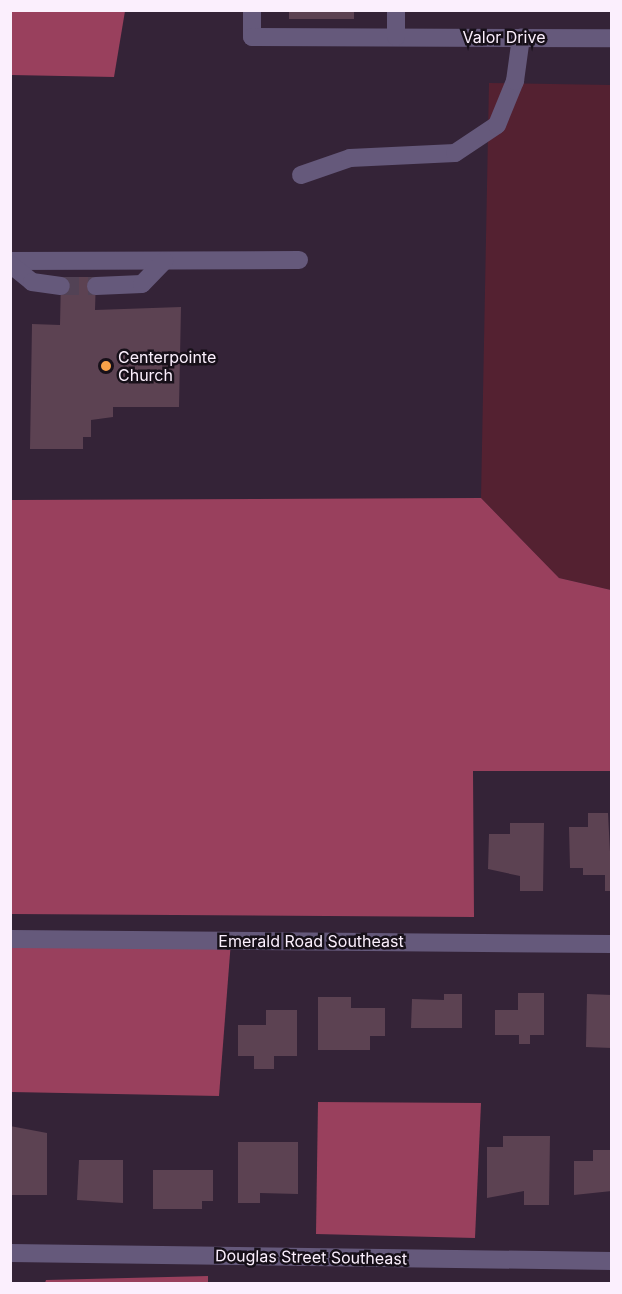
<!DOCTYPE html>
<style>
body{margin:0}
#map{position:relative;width:622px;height:1294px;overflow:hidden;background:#342337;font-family:Inter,sans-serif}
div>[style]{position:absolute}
.green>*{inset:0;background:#542131}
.forest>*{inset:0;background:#99405d}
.building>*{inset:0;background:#5c4252}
.minor-tunnel>*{height:18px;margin-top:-9px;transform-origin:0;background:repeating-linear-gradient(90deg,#524255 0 18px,transparent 0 27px)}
.minor>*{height:18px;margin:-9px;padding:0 9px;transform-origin:9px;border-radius:9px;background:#65597b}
.dots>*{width:16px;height:16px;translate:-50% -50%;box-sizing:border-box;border:3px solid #171019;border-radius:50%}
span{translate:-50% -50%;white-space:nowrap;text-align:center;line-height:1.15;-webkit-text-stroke:5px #171019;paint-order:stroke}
.street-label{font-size:16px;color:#fbeffd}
.poi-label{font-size:16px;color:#fbeffd}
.left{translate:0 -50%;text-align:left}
.frame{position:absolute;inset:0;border:12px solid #fbeffd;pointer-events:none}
</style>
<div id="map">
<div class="green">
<div style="clip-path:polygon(489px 83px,611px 85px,611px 590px,559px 578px,481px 498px)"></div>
</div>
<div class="forest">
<div style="clip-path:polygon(11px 10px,125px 11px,114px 77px,11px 75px)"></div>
<div style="clip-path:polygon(481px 498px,559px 578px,611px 590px,612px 771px,473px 771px,474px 917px,11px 914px,11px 500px)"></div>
<div style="clip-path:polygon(11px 939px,231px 941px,219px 1096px,11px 1092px)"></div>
<div style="clip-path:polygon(318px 1102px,481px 1103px,475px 1238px,316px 1234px)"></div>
<div style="clip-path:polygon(208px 1276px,208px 1284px,45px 1283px,46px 1280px)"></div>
</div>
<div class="building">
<div style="clip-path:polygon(289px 10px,354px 10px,354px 19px,289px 19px)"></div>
<div style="clip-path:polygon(61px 277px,96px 277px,95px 310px,181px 307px,179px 407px,113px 407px,113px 417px,91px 420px,91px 437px,83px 437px,83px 449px,30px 449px,32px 324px,60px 325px)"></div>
<div style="clip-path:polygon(588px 813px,608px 813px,612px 891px,605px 891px,605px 875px,583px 875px,583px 868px,570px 868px,569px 827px,588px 827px)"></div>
<div style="clip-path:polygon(510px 823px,544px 823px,543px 891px,520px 891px,520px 876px,488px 869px,489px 834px,510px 834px)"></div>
<div style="clip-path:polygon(518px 993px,544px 993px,544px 1035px,530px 1035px,530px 1044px,519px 1044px,519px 1035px,495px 1035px,495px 1010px,518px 1010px)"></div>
<div style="clip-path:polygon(444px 994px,462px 994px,462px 1028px,411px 1028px,412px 999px,444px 1000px)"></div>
<div style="clip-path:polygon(587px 994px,612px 995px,612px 1048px,586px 1047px)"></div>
<div style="clip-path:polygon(318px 997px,351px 997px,351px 1008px,385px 1008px,385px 1036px,370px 1036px,370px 1050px,318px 1050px)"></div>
<div style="clip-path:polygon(266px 1010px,297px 1010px,297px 1056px,274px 1056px,274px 1069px,254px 1069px,254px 1056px,238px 1056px,238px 1025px,266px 1025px)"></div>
<div style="clip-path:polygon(10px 1126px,47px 1133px,47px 1195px,10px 1195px)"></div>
<div style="clip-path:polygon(503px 1136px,550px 1136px,549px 1205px,524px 1205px,524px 1191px,487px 1198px,487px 1147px,503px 1147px)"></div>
<div style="clip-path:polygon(238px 1142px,298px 1142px,298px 1194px,260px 1193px,260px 1203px,238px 1203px)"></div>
<div style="clip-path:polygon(593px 1150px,612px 1150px,612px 1191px,574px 1195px,574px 1161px,593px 1161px)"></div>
<div style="clip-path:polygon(79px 1160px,123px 1160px,123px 1203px,77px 1200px)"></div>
<div style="clip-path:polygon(153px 1170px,213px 1170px,213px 1201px,202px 1201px,202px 1209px,153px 1209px)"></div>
</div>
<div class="minor-tunnel">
<div style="left:61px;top:286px;width:35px"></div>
</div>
<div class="minor">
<div style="left:252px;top:10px;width:27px;rotate:90deg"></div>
<div style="left:252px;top:37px;width:360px;rotate:0.2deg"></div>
<div style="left:396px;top:37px;width:27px;rotate:-90deg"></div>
<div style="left:301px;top:175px;width:52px;rotate:-19.1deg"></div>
<div style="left:350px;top:158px;width:105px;rotate:-2.7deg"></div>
<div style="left:455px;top:153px;width:50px;rotate:-33.7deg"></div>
<div style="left:497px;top:125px;width:48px;rotate:-67.8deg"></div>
<div style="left:515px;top:81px;width:44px;rotate:-82.2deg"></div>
<div style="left:10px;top:261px;width:289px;rotate:-0.2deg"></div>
<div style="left:10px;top:264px;width:28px;rotate:39deg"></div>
<div style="left:32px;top:282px;width:29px;rotate:8deg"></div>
<div style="left:96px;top:286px;width:46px;rotate:-2.5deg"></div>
<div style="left:142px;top:284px;width:32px;rotate:-46deg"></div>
<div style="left:10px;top:939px;width:602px;rotate:0.48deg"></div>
<div style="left:10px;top:1253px;width:602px;rotate:0.76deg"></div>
</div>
<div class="dots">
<div style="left:106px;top:366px;background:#f7a149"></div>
</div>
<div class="street-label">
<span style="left:504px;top:37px">Valor Drive</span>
<span style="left:311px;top:941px">Emerald Road Southeast</span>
<span style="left:311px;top:1257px;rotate:1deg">Douglas Street Southeast</span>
</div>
<div class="poi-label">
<span class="left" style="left:118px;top:366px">Centerpointe<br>Church</span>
</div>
<div class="frame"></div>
</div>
